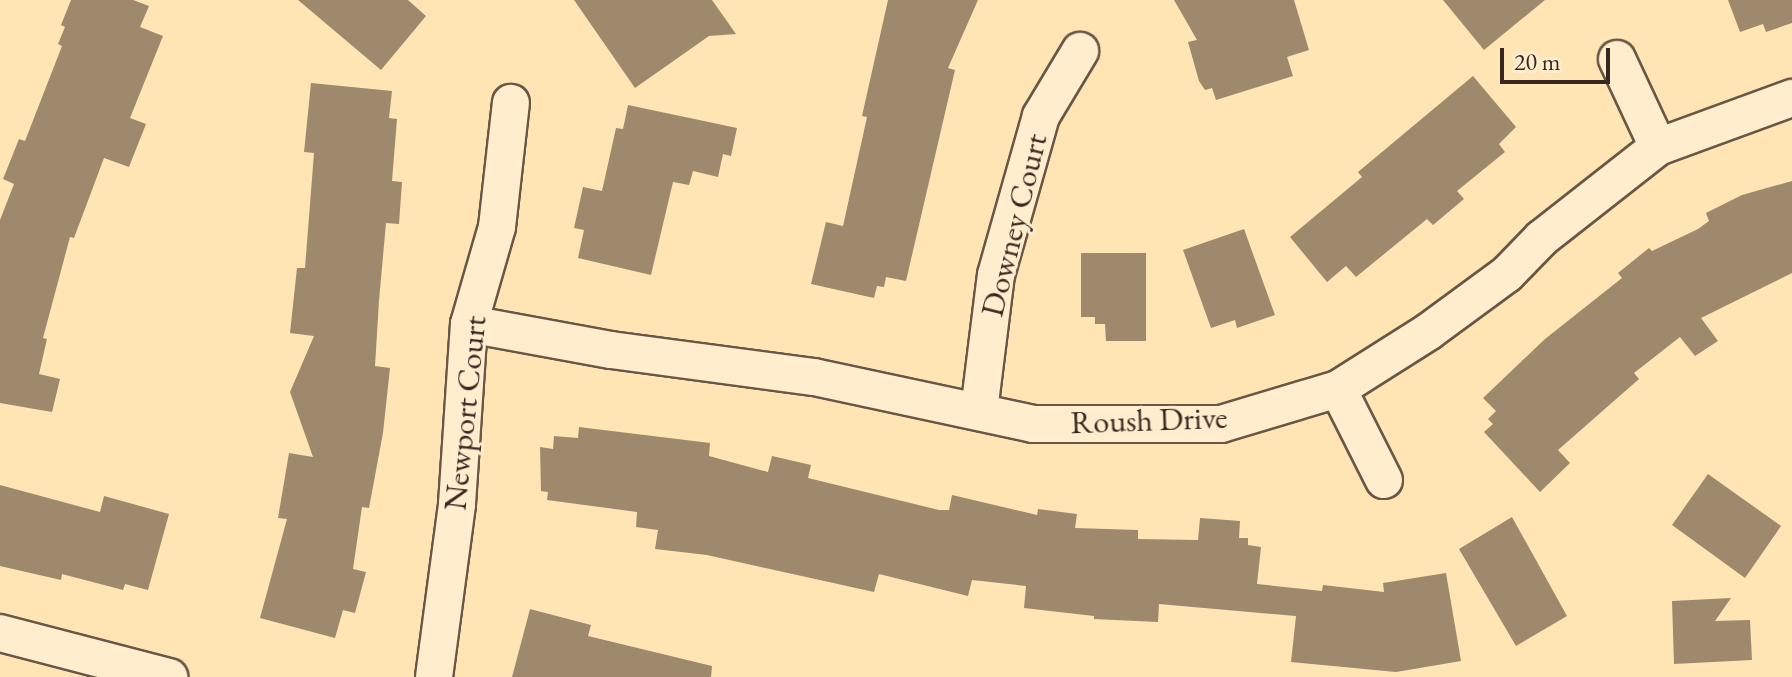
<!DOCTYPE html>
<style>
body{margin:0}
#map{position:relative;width:1792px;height:677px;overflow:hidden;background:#ffe4b4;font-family:"EB Garamond",serif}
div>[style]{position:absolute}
.building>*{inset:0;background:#9f896d}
.roads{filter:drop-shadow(2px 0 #695646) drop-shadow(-2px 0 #695646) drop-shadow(0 2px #695646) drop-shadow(0 -2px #695646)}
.minor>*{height:36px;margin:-18px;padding:0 18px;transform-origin:18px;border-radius:18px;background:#ffedce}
span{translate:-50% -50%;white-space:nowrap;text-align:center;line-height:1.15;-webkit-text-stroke:6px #ffedce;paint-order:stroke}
.street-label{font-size:32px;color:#372721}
.scale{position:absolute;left:1500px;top:48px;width:110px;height:36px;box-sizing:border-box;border:4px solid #372721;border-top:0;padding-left:10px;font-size:24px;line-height:28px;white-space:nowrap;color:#372721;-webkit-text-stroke:6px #ffedce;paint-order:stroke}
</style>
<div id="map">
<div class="building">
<div style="clip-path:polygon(71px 0,133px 0,149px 6px,140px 27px,163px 36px,130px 118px,146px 124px,129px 167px,104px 158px,74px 238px,70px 237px,43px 338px,47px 339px,39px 374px,60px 379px,52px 412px,0 403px,0 220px,14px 184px,3px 179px,19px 139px,25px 141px,62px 46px,58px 44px,65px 27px,61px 25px)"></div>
<div style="clip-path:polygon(298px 0,408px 0,426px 16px,381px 70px)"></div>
<div style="clip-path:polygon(574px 0,712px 0,736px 34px,709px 36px,635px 88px)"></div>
<div style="clip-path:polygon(888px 0,978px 0,948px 68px,955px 70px,906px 281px,886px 277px,884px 287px,877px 286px,874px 298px,811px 284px,826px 222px,843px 226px,867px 117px,862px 116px)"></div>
<div style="clip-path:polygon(1174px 0,1294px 0,1309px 50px,1287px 57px,1293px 76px,1216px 100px,1212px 88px,1205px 90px,1199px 81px,1188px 42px,1197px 40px)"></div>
<div style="clip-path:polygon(1443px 0,1545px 0,1484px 50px)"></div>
<div style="clip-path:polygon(1728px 0,1792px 0,1792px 23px,1766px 32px,1763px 24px,1740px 32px)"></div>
<div style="clip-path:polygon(1473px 76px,1516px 127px,1499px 144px,1505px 152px,1457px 191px,1464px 199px,1433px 225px,1427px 219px,1356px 277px,1346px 266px,1327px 282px,1290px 237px,1362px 177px,1358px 172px)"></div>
<div style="clip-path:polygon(311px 83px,392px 91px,389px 118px,397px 119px,392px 181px,402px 182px,399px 224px,386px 223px,379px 301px,375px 366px,390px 368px,383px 433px,369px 508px,362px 507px,353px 569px,366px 572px,355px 613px,343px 610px,335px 638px,260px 618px,287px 519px,278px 518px,289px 453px,313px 457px,290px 392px,314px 336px,290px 333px,297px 268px,305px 268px,314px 153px,304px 152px)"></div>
<div style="clip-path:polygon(628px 105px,737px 128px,731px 156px,723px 154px,718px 177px,693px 171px,689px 185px,673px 182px,651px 275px,578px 258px,584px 230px,574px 228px,583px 187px,602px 191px,616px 128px,623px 129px)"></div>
<div style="clip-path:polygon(1792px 181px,1792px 273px,1701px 318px,1718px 341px,1695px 356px,1680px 337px,1634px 373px,1639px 379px,1558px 450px,1570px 463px,1540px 492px,1484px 432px,1493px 424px,1488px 419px,1496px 411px,1483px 398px,1545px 339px,1622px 278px,1618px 273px,1649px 248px,1652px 251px,1698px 229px,1709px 221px,1706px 213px,1742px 195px)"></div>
<div style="clip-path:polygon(1244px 229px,1275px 315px,1237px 328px,1235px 320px,1211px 328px,1183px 250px)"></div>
<div style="clip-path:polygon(1081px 253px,1146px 253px,1146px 341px,1106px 341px,1105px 324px,1095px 324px,1095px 317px,1081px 317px)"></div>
<div style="clip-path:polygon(579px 427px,710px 443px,709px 456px,768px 472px,772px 456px,811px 465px,808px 478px,939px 510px,949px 510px,952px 495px,1037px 515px,1038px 509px,1077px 514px,1075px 528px,1138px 530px,1138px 539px,1198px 540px,1200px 518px,1240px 521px,1239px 538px,1248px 538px,1248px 545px,1261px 547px,1257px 584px,1322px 591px,1323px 585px,1384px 592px,1383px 583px,1446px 573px,1461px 661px,1396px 672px,1291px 662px,1296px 616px,1159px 604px,1158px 622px,1094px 619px,1094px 616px,1024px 608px,1026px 586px,972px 580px,968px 596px,879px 574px,874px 592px,707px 555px,655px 549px,658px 530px,636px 527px,637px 512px,547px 500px,548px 492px,541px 491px,540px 447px,553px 449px,554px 436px,578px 438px)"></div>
<div style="clip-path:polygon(1708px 474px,1781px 526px,1745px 578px,1672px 525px)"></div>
<div style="clip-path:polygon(0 485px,100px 512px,104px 496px,169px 514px,148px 590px,125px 584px,123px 590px,62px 574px,61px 580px,0 566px)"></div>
<div style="clip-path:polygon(1512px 517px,1567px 616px,1516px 646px,1459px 549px)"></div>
<div style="clip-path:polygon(1731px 598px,1715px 621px,1750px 620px,1752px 660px,1674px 664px,1672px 601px)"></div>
<div style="clip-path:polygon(530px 609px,591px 625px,588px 636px,712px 666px,711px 677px,512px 677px)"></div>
</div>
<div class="roads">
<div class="minor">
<div style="left:1617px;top:59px;width:97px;rotate:65deg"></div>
<div style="left:469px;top:324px;width:144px;rotate:10.4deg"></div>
<div style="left:611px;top:350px;width:205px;rotate:7.6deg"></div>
<div style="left:814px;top:377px;width:224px;rotate:12.1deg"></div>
<div style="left:1033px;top:424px;width:188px"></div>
<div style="left:1221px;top:424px;width:122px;rotate:-16.7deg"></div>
<div style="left:1338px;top:389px;width:107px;rotate:-32.3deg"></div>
<div style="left:1428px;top:332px;width:98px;rotate:-36.3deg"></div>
<div style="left:1507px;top:274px;width:50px;rotate:-45.8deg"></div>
<div style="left:1542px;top:238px;width:147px;rotate:-38.1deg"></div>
<div style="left:1658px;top:147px;width:143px;rotate:-20.1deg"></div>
<div style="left:1338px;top:389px;width:102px;rotate:63.2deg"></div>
<div style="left:979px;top:411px;width:137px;rotate:-82.9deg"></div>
<div style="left:996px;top:275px;width:165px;rotate:-74.2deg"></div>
<div style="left:1041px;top:116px;width:76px;rotate:-59deg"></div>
<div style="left:0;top:633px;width:175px;rotate:14.6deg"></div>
<div style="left:434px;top:677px;width:175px;rotate:-82.4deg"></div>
<div style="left:457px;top:504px;width:180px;rotate:-86.2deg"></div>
<div style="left:469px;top:324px;width:101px;rotate:-73.9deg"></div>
<div style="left:497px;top:227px;width:125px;rotate:-83.6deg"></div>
</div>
</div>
<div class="street-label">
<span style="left:1014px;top:225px;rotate:-76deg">Downey Court</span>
<span style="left:465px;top:413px;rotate:-84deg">Newport Court</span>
<span style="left:1149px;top:420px;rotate:-2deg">Roush Drive</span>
</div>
<div class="scale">20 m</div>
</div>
